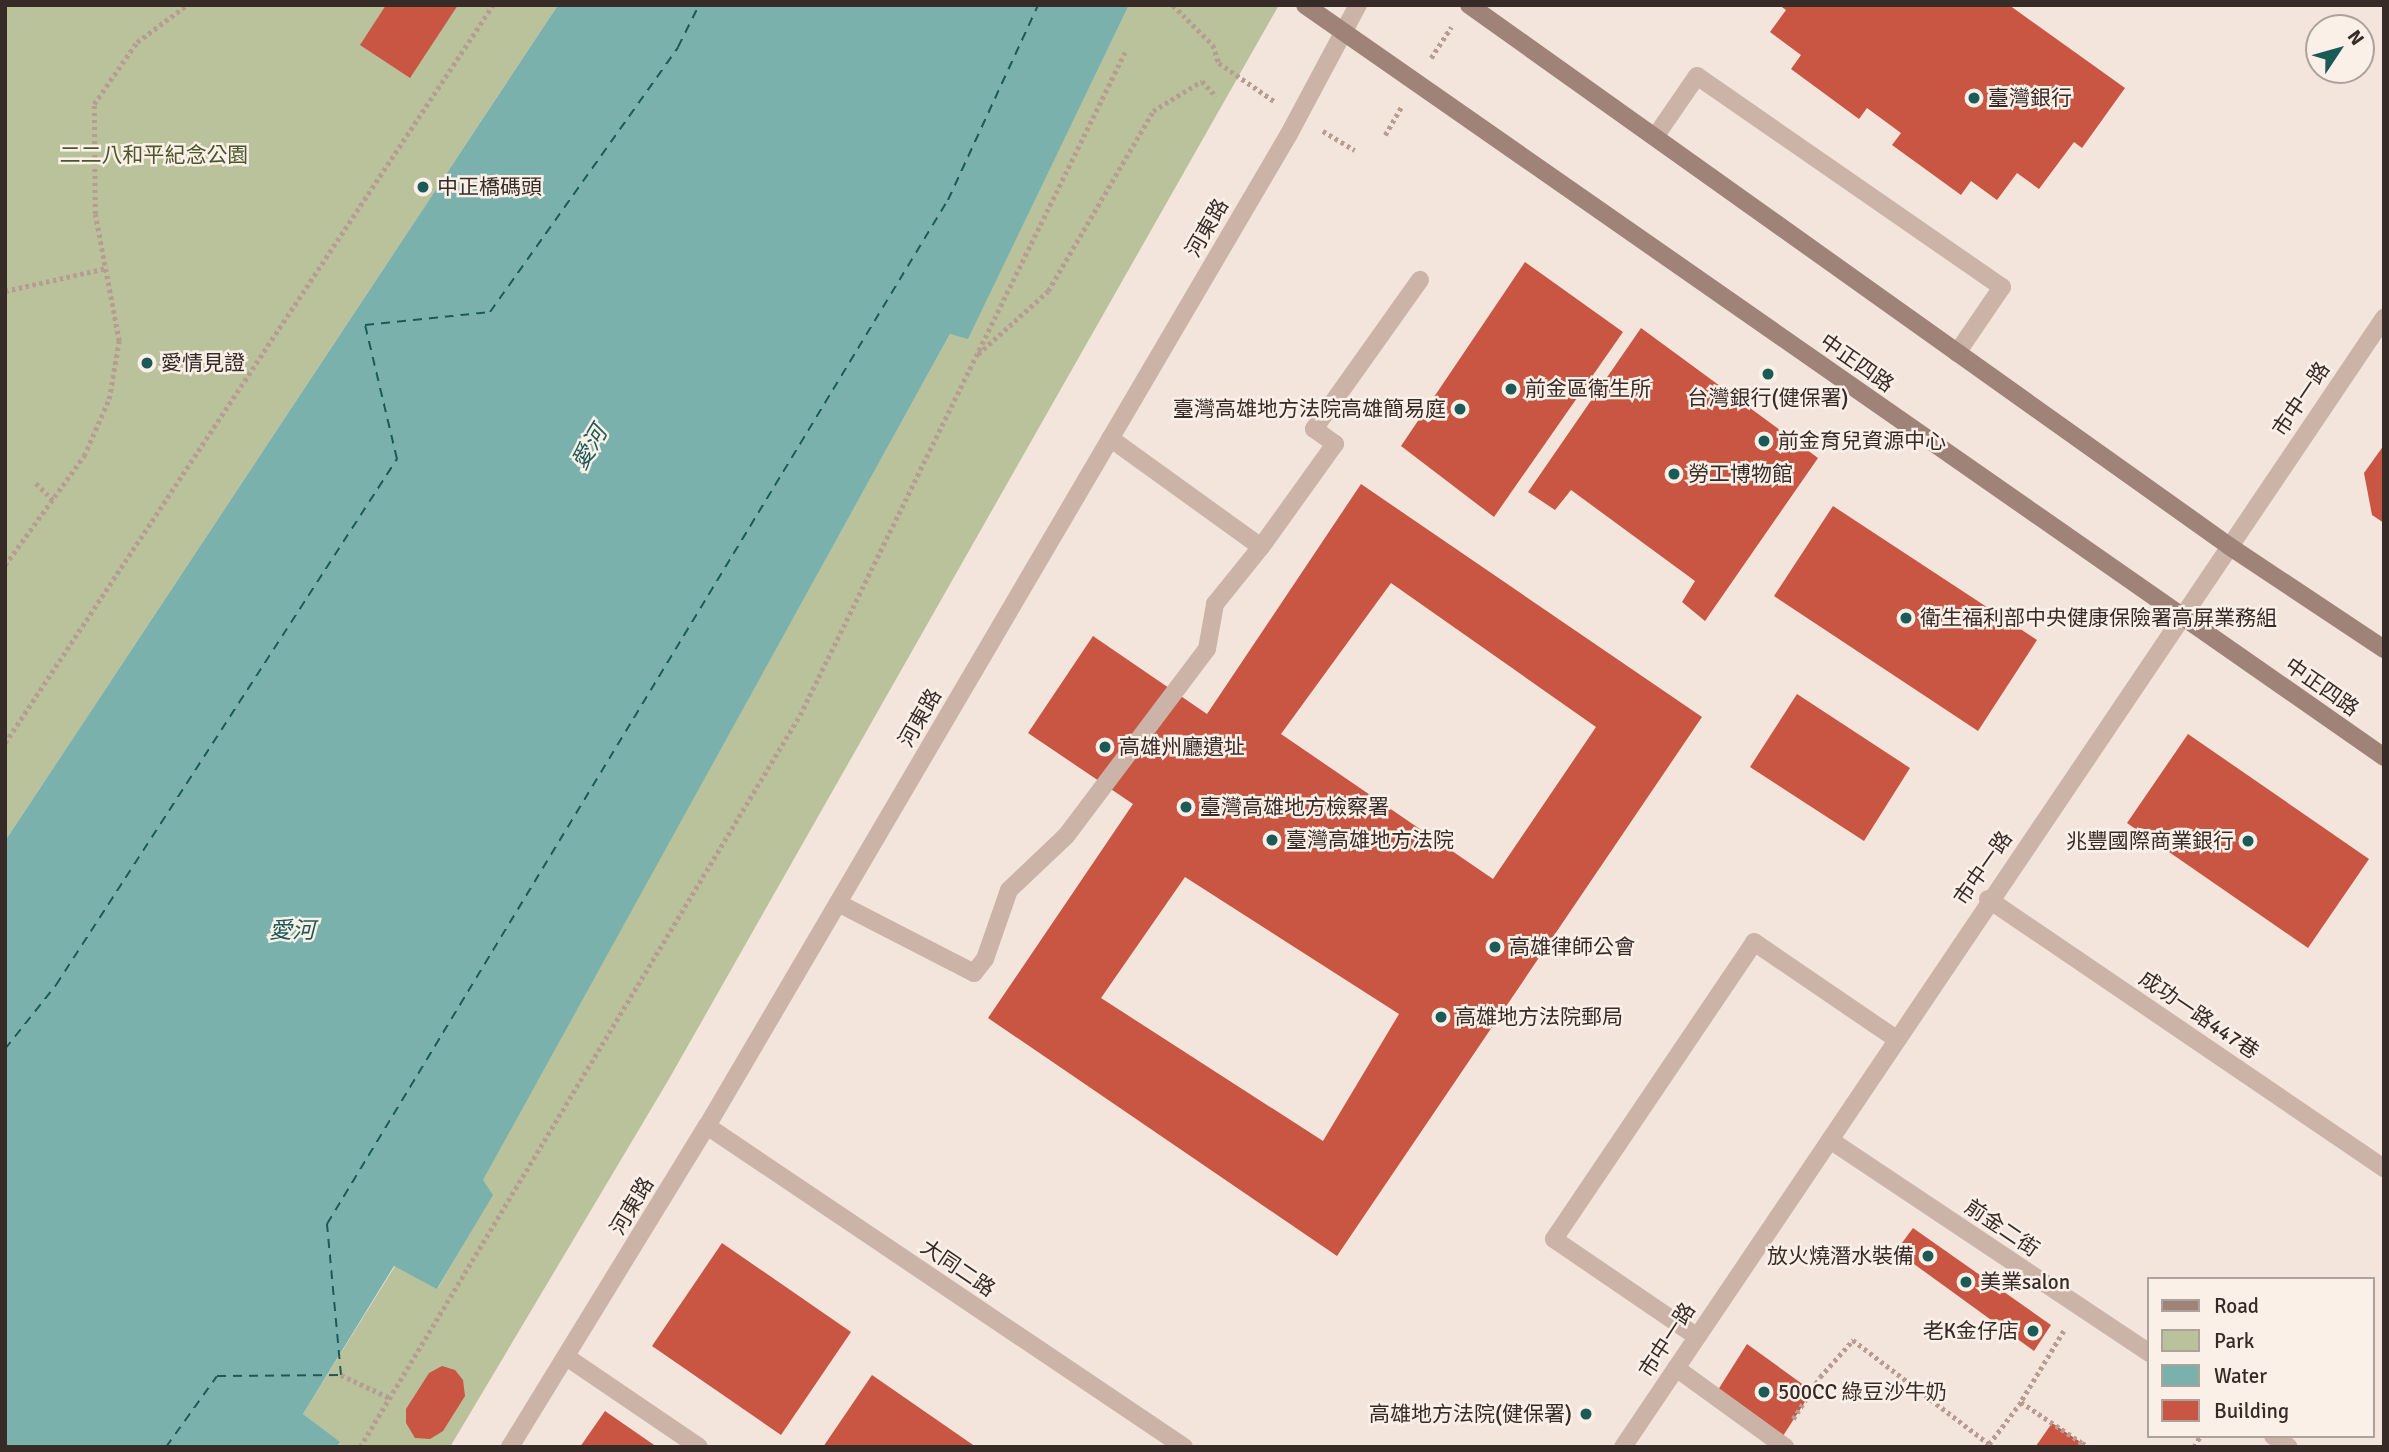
<!DOCTYPE html>
<meta charset="utf-8">
<style>
body{margin:0}
#map{position:relative;width:2389px;height:1452px;overflow:hidden;background:#f3e5dc;font-family:Signika,"Noto Sans TC",sans-serif}
div>[style]{position:absolute}
.green>*{inset:0;background:#b9c29b}
.water>*{inset:0;background:#7ab1ad}
.ferry>*{height:2px;margin-top:-1px;transform-origin:0;background:repeating-linear-gradient(90deg,#1c5a58 0 9px,transparent 0 16px)}
.building>*{inset:0;background:#c95543}
.path>*{height:4.5px;margin-top:-2.25px;transform-origin:0;background:repeating-linear-gradient(90deg,#b79d91 0 3.5px,transparent 0 7px)}
.lane>*{height:18px;margin:-9px;padding:0 9px;transform-origin:9px;border-radius:9px;background:#cbb4a7}
.street>*{height:18px;margin:-9px;padding:0 9px;transform-origin:9px;border-radius:9px;background:#cbb4a7}
.secondary>*{height:18px;margin:-9px;padding:0 9px;transform-origin:9px;border-radius:9px;background:#9f8278}
.dots>*{width:19px;height:19px;translate:-50% -50%;box-sizing:border-box;border:4px solid #faf0e8;border-radius:50%}
span{translate:-50% -50%;white-space:nowrap;text-align:center;line-height:1.15;-webkit-text-stroke:5px #faf0e8;paint-order:stroke}
.poi-label{font-size:21px;color:#372b28}
.left{translate:0 -50%;text-align:left}
.right{translate:-100% -50%;text-align:right}
.park-label{font-size:21px;color:#4b572b}
.street-label{font-size:21px;color:#372b28}
.water-label{font-size:23px;color:#1c5a58;font-style:italic}
.frame{position:absolute;inset:0;border:7px solid #372b28;pointer-events:none}
.legend{position:absolute;left:2147px;top:1277px;width:228px;height:161px;box-sizing:border-box;background:#faf0e8;border:2px solid #aca19b;margin:0;padding:9px 12px;list-style:none;font-size:21px;color:#372b28}
.legend li{display:flex;align-items:center;gap:14px;height:35px}
.legend b{width:35px;border:2px solid #aca19b}
.north{position:absolute;left:2305px;top:14px;width:70px;height:70px;box-sizing:border-box;background:#faf0e8;border:2px solid #aca19b;border-radius:50%;rotate:54deg;font-size:19px;font-weight:700;line-height:28px;text-align:center;color:#372b28}
.north::after{content:'';display:block;margin:auto;width:24px;height:32px;background:#1c5a58;clip-path:polygon(50% 0,100% 100%,50% 72%,0 100%)}
</style>
<div id="map">
<div class="green">
<div style="clip-path:polygon(5px 5px,558px 5px,5px 841px)"></div>
<div style="clip-path:polygon(1129px 5px,1279px 5px,669px 1079px,450px 1447px,337px 1447px,340px 1443px,303px 1414px,395px 1266px,438px 1288px,492px 1195px,482px 1180px,950px 334px,968px 338px)"></div>
</div>
<div class="water">
<div style="clip-path:polygon(558px 5px,1129px 5px,968px 339px,950px 334px,483px 1180px,493px 1195px,437px 1289px,394px 1266px,303px 1414px,340px 1442px,337px 1447px,5px 1447px,5px 841px)"></div>
</div>
<div class="ferry">
<div style="left:5px;top:1049px;width:82px;rotate:-51.4deg"></div>
<div style="left:56px;top:985px;width:627px;rotate:-57.05deg"></div>
<div style="left:397px;top:459px;width:138px;rotate:-103.4deg"></div>
<div style="left:365px;top:325px;width:126px;rotate:-5.9deg"></div>
<div style="left:490px;top:312px;width:325px;rotate:-54.6deg"></div>
<div style="left:678px;top:47px;width:47px;rotate:-63.4deg"></div>
<div style="left:166px;top:1447px;width:87px;rotate:-54.3deg"></div>
<div style="left:217px;top:1376px;width:124px;rotate:-0.5deg"></div>
<div style="left:341px;top:1375px;width:152px;rotate:-95.3deg"></div>
<div style="left:327px;top:1224px;width:1198px;rotate:-58.77deg"></div>
<div style="left:948px;top:200px;width:215px;rotate:-65.2deg"></div>
</div>
<div class="building">
<div style="clip-path:polygon(386px 5px,458px 5px,410px 78px,360px 45px)"></div>
<div style="clip-path:polygon(1779px 5px,2009px 5px,2125px 88px,2082px 148px,2074px 142px,2039px 189px,2017px 173px,1997px 200px,1971px 181px,1961px 195px,1892px 145px,1901px 133px,1867px 108px,1859px 119px,1791px 69px,1801px 55px,1770px 32px,1786px 10px)"></div>
<div style="clip-path:polygon(1525px 262px,1623px 332px,1494px 517px,1401px 446px)"></div>
<div style="clip-path:polygon(1641px 328px,1818px 458px,1705px 621px,1682px 602px,1695px 581px,1571px 490px,1555px 510px,1528px 492px)"></div>
<div style="clip-path:polygon(2384px 445px,2384px 523px,2372px 515px,2364px 473px)"></div>
<div style="clip-path:polygon(evenodd,1361px 484px,1702px 717px,1337px 1256px,988px 1018px,1133px 804px,1028px 733px,1093px 636px,1207px 714px,1361px 484px,1391px 583px,1596px 727px,1493px 879px,1281px 734px,1391px 583px,1361px 484px,1185px 877px,1399px 1014px,1323px 1141px,1101px 998px,1185px 877px)"></div>
<div style="clip-path:polygon(1833px 506px,2037px 640px,1978px 731px,1774px 596px)"></div>
<div style="clip-path:polygon(1797px 694px,1910px 768px,1864px 841px,1750px 767px)"></div>
<div style="clip-path:polygon(2188px 734px,2369px 859px,2308px 948px,2127px 823px)"></div>
<div style="clip-path:polygon(1913px 1228px,2051px 1325px,2034px 1351px,1896px 1251px)"></div>
<div style="clip-path:polygon(722px 1243px,851px 1332px,781px 1435px,652px 1346px)"></div>
<div style="clip-path:polygon(1747px 1344px,1812px 1391px,1781px 1439px,1716px 1393px)"></div>
<div style="clip-path:polygon(442px 1366px,455px 1370px,463px 1380px,465px 1396px,443px 1431px,430px 1439px,415px 1438px,406px 1423px,406px 1409px,429px 1373px)"></div>
<div style="clip-path:polygon(872px 1375px,976px 1447px,823px 1447px)"></div>
<div style="clip-path:polygon(605px 1411px,657px 1447px,580px 1447px)"></div>
<div style="clip-path:polygon(2052px 1423px,2082px 1443px,2079px 1447px,2036px 1446px)"></div>
</div>
<div class="path">
<div style="left:1173px;top:5px;width:57px;rotate:45deg"></div>
<div style="left:1213px;top:45px;width:19px;rotate:72deg"></div>
<div style="left:1219px;top:63px;width:67px;rotate:34.6deg"></div>
<div style="left:1431px;top:58px;width:37px;rotate:-57deg"></div>
<div style="left:1323px;top:131px;width:37px;rotate:31deg"></div>
<div style="left:1385px;top:135px;width:32px;rotate:-60deg"></div>
<div style="left:5px;top:291px;width:105px;rotate:-12.7deg"></div>
<div style="left:978px;top:354px;width:94px;rotate:-42deg"></div>
<div style="left:1048px;top:291px;width:208px;rotate:-59.7deg"></div>
<div style="left:1153px;top:111px;width:57px;rotate:-31.5deg"></div>
<div style="left:1202px;top:81px;width:21px;rotate:47deg"></div>
<div style="left:36px;top:483px;width:27px;rotate:45deg"></div>
<div style="left:5px;top:565px;width:135px;rotate:-54.1deg"></div>
<div style="left:84px;top:456px;width:62px;rotate:-66.3deg"></div>
<div style="left:109px;top:399px;width:59px;rotate:-80.2deg"></div>
<div style="left:119px;top:341px;width:129px;rotate:-100.7deg"></div>
<div style="left:95px;top:214px;width:110px;rotate:-90.5deg"></div>
<div style="left:94px;top:104px;width:75px;rotate:-55.3deg"></div>
<div style="left:137px;top:42px;width:62px;rotate:-36.5deg"></div>
<div style="left:5px;top:743px;width:885px;rotate:-56.53deg"></div>
<div style="left:2064px;top:1331px;width:83px;rotate:121.2deg"></div>
<div style="left:2021px;top:1402px;width:73px;rotate:33.9deg"></div>
<div style="left:341px;top:1375px;width:54px;rotate:25.1deg"></div>
<div style="left:1793px;top:1419px;width:50px;rotate:-57.3deg"></div>
<div style="left:1820px;top:1377px;width:50px;rotate:-48.3deg"></div>
<div style="left:1853px;top:1340px;width:171px;rotate:37.4deg"></div>
<div style="left:1989px;top:1444px;width:53px;rotate:-52.7deg"></div>
<div style="left:360px;top:1447px;width:854px;rotate:-58.99deg"></div>
<div style="left:800px;top:715px;width:738px;rotate:-63.89deg"></div>
<div style="left:2079px;top:1447px;width:5px;rotate:-53deg"></div>
<div style="left:2082px;top:1443px;width:8px;rotate:30deg"></div>
<div style="left:2194px;top:1447px;width:13px;rotate:-61deg"></div>
</div>
<div class="lane">
<div style="left:1655px;top:137px;width:74px;rotate:-55.5deg"></div>
<div style="left:1697px;top:76px;width:371px;rotate:34.7deg"></div>
<div style="left:2002px;top:287px;width:80px;rotate:124.3deg"></div>
<div style="left:1261px;top:547px;width:127px;rotate:-54.3deg"></div>
<div style="left:1335px;top:444px;width:26px;rotate:-144deg"></div>
<div style="left:1314px;top:429px;width:183px;rotate:-54.6deg"></div>
<div style="left:1988px;top:899px;width:479px;rotate:34.2deg"></div>
<div style="left:838px;top:903px;width:153px;rotate:27.2deg"></div>
<div style="left:974px;top:973px;width:18px;rotate:-52deg"></div>
<div style="left:985px;top:959px;width:73px;rotate:-70.8deg"></div>
<div style="left:1009px;top:890px;width:79px;rotate:-43.5deg"></div>
<div style="left:1066px;top:836px;width:234px;rotate:-53deg"></div>
<div style="left:1207px;top:649px;width:46px;rotate:-79.9deg"></div>
<div style="left:1215px;top:604px;width:73px;rotate:-51.1deg"></div>
<div style="left:1261px;top:547px;width:186px;rotate:-144.2deg"></div>
<div style="left:1696px;top:1336px;width:172px;rotate:-145.7deg"></div>
<div style="left:1554px;top:1239px;width:358px;rotate:-56deg"></div>
<div style="left:1754px;top:942px;width:172px;rotate:34.3deg"></div>
<div style="left:568px;top:1358px;width:158px;rotate:34.2deg"></div>
<div style="left:1676px;top:1368px;width:135px;rotate:35.9deg"></div>
</div>
<div class="street">
<div style="left:707px;top:1126px;width:575px;rotate:33.94deg"></div>
<div style="left:1830px;top:1140px;width:384px;rotate:33.7deg"></div>
<div style="left:2273px;top:1436px;width:19px;rotate:35deg"></div>
<div style="left:510px;top:1447px;width:377px;rotate:-58.5deg"></div>
<div style="left:707px;top:1126px;width:1150px;rotate:-59.6deg"></div>
<div style="left:1289px;top:134px;width:146px;rotate:-61.9deg"></div>
<div style="left:1623px;top:1447px;width:1362px;rotate:-56.02deg"></div>
</div>
<div class="secondary">
<div style="left:1305px;top:5px;width:1315px;rotate:34.87deg"></div>
<div style="left:1469px;top:5px;width:933px;rotate:35.44deg"></div>
<div style="left:2229px;top:546px;width:186px;rotate:33.6deg"></div>
</div>
<div class="dots">
<div style="left:1974px;top:98px;background:#1c5a58"></div>
<div style="left:423px;top:187px;background:#1c5a58"></div>
<div style="left:147px;top:363px;background:#1c5a58"></div>
<div style="left:1768px;top:374px;background:#1c5a58"></div>
<div style="left:1511px;top:389px;background:#1c5a58"></div>
<div style="left:1460px;top:409px;background:#1c5a58"></div>
<div style="left:1764px;top:441px;background:#1c5a58"></div>
<div style="left:1674px;top:474px;background:#1c5a58"></div>
<div style="left:1906px;top:618px;background:#1c5a58"></div>
<div style="left:1105px;top:747px;background:#1c5a58"></div>
<div style="left:1186px;top:807px;background:#1c5a58"></div>
<div style="left:1272px;top:840px;background:#1c5a58"></div>
<div style="left:2248px;top:841px;background:#1c5a58"></div>
<div style="left:1495px;top:947px;background:#1c5a58"></div>
<div style="left:1441px;top:1017px;background:#1c5a58"></div>
<div style="left:1928px;top:1256px;background:#1c5a58"></div>
<div style="left:1966px;top:1282px;background:#1c5a58"></div>
<div style="left:2033px;top:1331px;background:#1c5a58"></div>
<div style="left:1764px;top:1392px;background:#1c5a58"></div>
<div style="left:1586px;top:1414px;background:#1c5a58"></div>
</div>
<div class="poi-label">
<span class="left" style="left:1988px;top:98px">臺灣銀行</span>
<span class="left" style="left:437px;top:187px">中正橋碼頭</span>
<span class="left" style="left:161px;top:363px">愛情見證</span>
<span class="left" style="left:1525px;top:389px">前金區衛生所</span>
<span style="left:1768px;top:398px">台灣銀行(健保署)</span>
<span class="right" style="left:1446px;top:409px">臺灣高雄地方法院高雄簡易庭</span>
<span class="left" style="left:1778px;top:441px">前金育兒資源中心</span>
<span class="left" style="left:1688px;top:474px">勞工博物館</span>
<span class="left" style="left:1920px;top:618px">衛生福利部中央健康保險署高屏業務組</span>
<span class="left" style="left:1119px;top:747px">高雄州廳遺址</span>
<span class="left" style="left:1200px;top:807px">臺灣高雄地方檢察署</span>
<span class="left" style="left:1286px;top:840px">臺灣高雄地方法院</span>
<span class="right" style="left:2234px;top:841px">兆豐國際商業銀行</span>
<span class="left" style="left:1509px;top:947px">高雄律師公會</span>
<span class="left" style="left:1455px;top:1017px">高雄地方法院郵局</span>
<span class="right" style="left:1914px;top:1256px">放火燒潛水裝備</span>
<span class="left" style="left:1980px;top:1282px">美業salon</span>
<span class="right" style="left:2019px;top:1331px">老K金仔店</span>
<span class="left" style="left:1778px;top:1392px">500CC 綠豆沙牛奶</span>
<span class="right" style="left:1572px;top:1414px">高雄地方法院(健保署)</span>
</div>
<div class="park-label">
<span style="left:154px;top:155px">二二八和平紀念公園</span>
</div>
<div class="street-label">
<span style="left:1207px;top:228px;rotate:-60deg">河東路</span>
<span style="left:1857px;top:363px;rotate:35deg">中正四路</span>
<span style="left:2301px;top:399px;rotate:-56deg">市中一路</span>
<span style="left:2322px;top:687px;rotate:35deg">中正四路</span>
<span style="left:920px;top:718px;rotate:-60deg">河東路</span>
<span style="left:1983px;top:868px;rotate:-55deg">市中一路</span>
<span style="left:2199px;top:1015px;rotate:34deg">成功一路447巷</span>
<span style="left:632px;top:1206px;rotate:-59deg">河東路</span>
<span style="left:2002px;top:1228px;rotate:34deg">前金二街</span>
<span style="left:958px;top:1268px;rotate:34deg">大同二路</span>
<span style="left:1667px;top:1340px;rotate:-57deg">市中一路</span>
</div>
<div class="water-label">
<span style="left:590px;top:448px;rotate:-59deg">愛河</span>
<span style="left:292px;top:931px">愛河</span>
</div>
<div class="frame"></div>
<ul class="legend">
<li><b style="height:9px;background:#9f8278"></b>Road</li>
<li><b style="height:19px;background:#b9c29b"></b>Park</li>
<li><b style="height:19px;background:#7ab1ad"></b>Water</li>
<li><b style="height:19px;background:#c95543"></b>Building</li>
</ul>
<div class="north">N</div>
</div>
